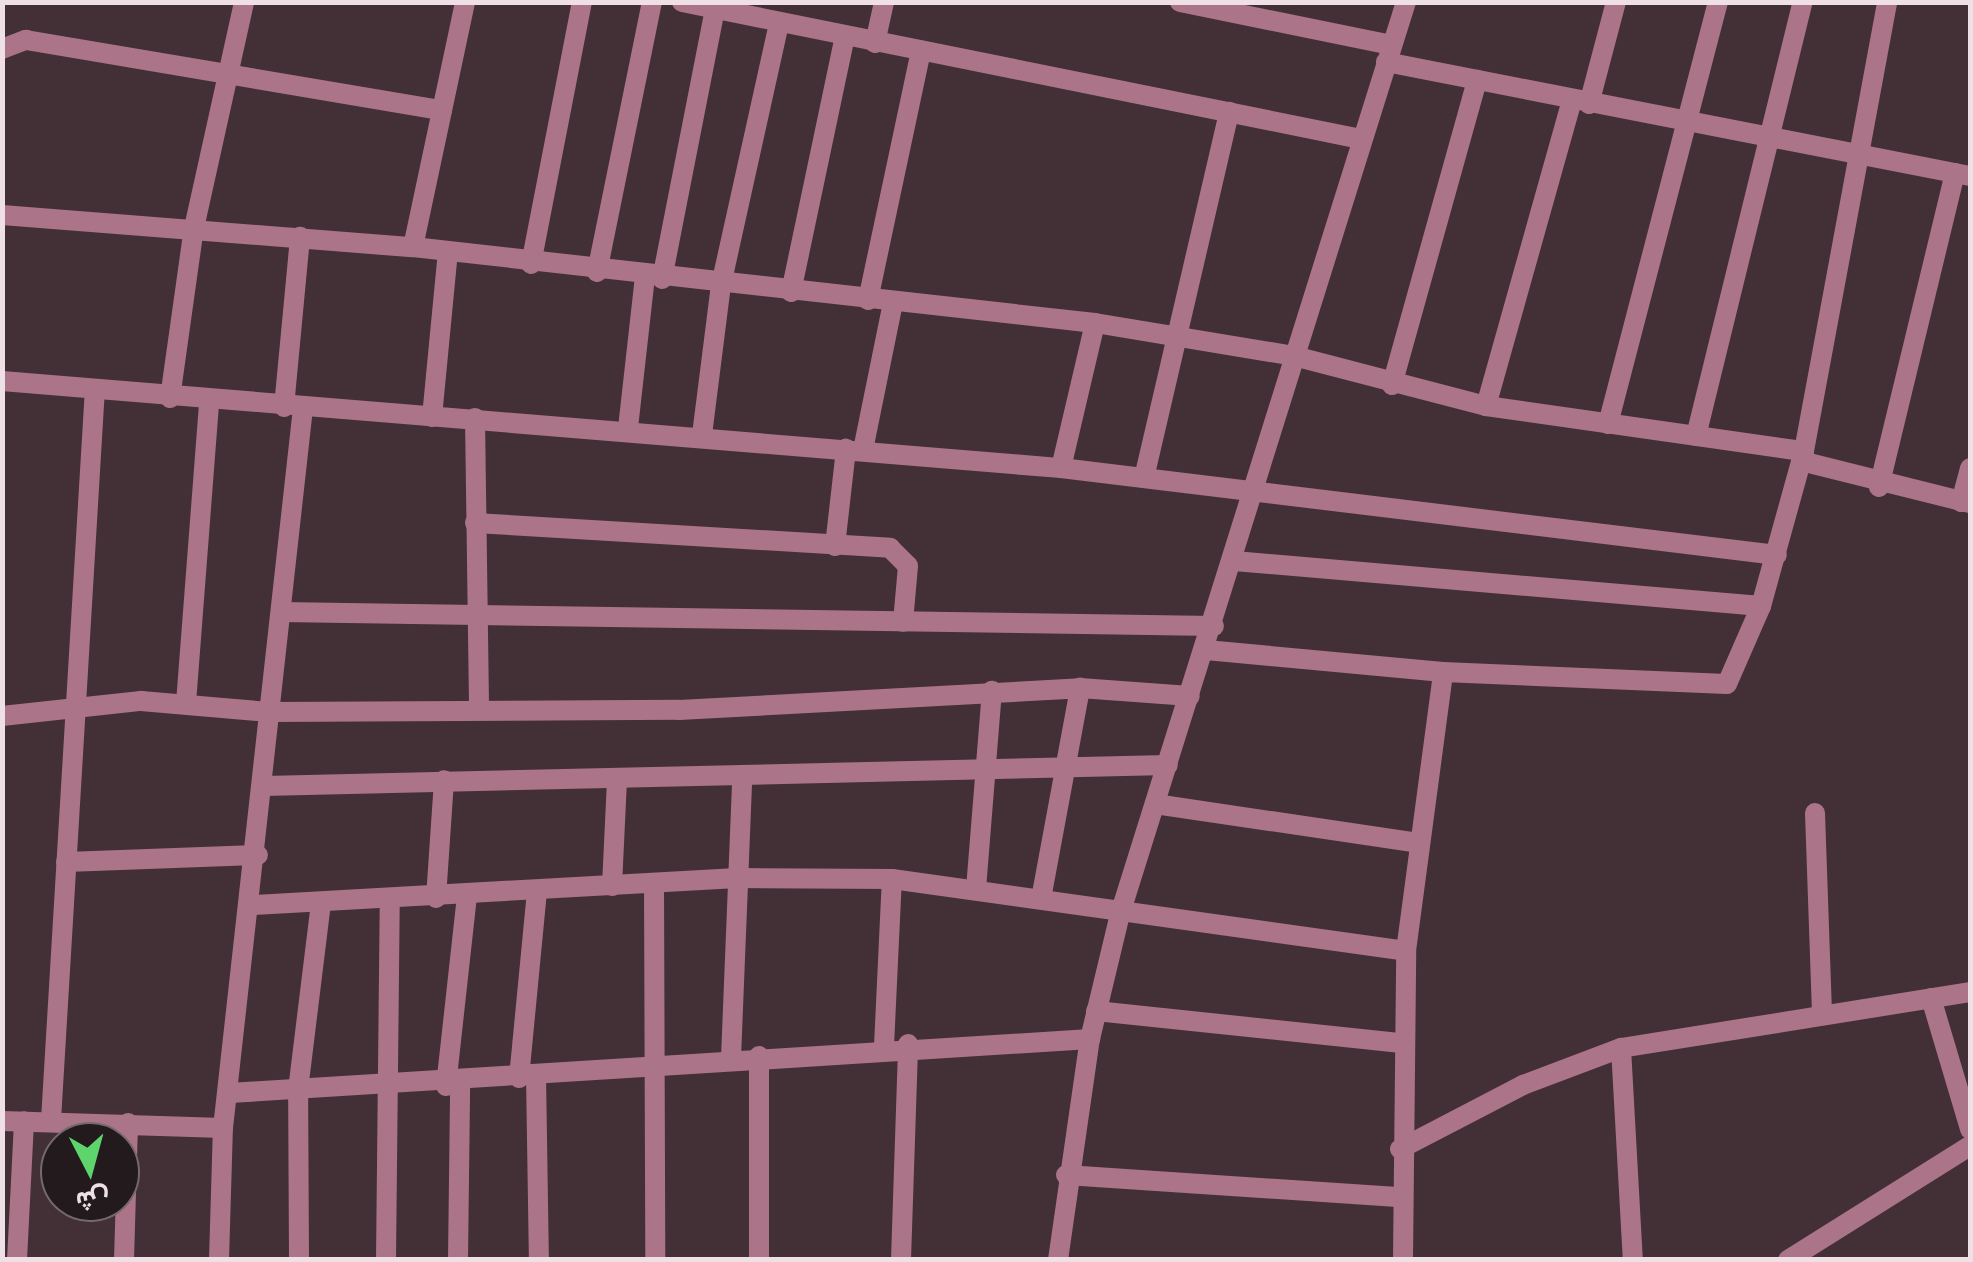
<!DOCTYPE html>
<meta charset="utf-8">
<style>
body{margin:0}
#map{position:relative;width:1973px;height:1262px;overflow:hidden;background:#432f36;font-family:Arial,Vazirmatn,sans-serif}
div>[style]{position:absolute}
.minor>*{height:20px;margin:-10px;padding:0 10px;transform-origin:10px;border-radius:10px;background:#ac7489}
span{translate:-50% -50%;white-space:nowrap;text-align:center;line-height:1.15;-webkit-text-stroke:8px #231a1d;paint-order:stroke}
.frame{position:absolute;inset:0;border:5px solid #eee0e5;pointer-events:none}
.north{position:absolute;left:40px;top:1122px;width:100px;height:100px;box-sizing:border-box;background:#231a1d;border:2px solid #74696d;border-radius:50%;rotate:174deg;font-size:28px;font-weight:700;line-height:40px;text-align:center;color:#eee0e5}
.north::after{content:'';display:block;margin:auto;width:35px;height:45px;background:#5dd56c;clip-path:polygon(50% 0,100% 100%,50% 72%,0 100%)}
</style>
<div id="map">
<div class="minor">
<div style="left:682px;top:2px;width:693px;rotate:11.41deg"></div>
<div style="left:1180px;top:2px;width:215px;rotate:11.5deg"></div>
<div style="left:875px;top:43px;width:42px;rotate:-77.6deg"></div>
<div style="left:2px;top:49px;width:26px;rotate:-21deg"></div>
<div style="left:26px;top:40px;width:422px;rotate:9.6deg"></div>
<div style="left:1386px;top:62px;width:595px;rotate:11.05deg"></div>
<div style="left:1589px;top:104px;width:106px;rotate:-75.2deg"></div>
<div style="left:2px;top:215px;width:412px;rotate:4.5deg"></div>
<div style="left:413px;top:247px;width:686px;rotate:6.36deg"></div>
<div style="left:1095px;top:323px;width:202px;rotate:9.4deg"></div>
<div style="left:1294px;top:356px;width:198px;rotate:14.6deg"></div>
<div style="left:1486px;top:406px;width:321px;rotate:8.1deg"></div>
<div style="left:413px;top:247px;width:250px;rotate:-78deg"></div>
<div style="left:531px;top:264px;width:267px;rotate:-79deg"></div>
<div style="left:597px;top:272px;width:276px;rotate:-78.5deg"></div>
<div style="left:662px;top:279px;width:274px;rotate:-78.9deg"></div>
<div style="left:791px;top:292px;width:262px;rotate:-78.1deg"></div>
<div style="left:868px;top:300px;width:255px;rotate:-78deg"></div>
<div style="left:2px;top:381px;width:1063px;rotate:4.7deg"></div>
<div style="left:1061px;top:468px;width:721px;rotate:6.93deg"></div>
<div style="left:1392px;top:385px;width:317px;rotate:-74.4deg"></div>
<div style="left:170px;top:398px;width:172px;rotate:-82deg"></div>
<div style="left:194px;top:228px;width:231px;rotate:-77.5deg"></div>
<div style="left:1486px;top:406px;width:317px;rotate:-74.3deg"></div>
<div style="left:284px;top:407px;width:171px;rotate:-84.6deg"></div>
<div style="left:432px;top:417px;width:166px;rotate:-84.5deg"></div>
<div style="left:475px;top:418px;width:291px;rotate:89.2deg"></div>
<div style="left:1608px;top:424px;width:436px;rotate:-75.4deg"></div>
<div style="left:628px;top:428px;width:152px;rotate:-83.6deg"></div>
<div style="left:702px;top:435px;width:151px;rotate:-82.8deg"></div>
<div style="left:721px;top:285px;width:268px;rotate:-77.5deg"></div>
<div style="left:1696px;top:436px;width:447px;rotate:-76.2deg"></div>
<div style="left:863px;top:450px;width:151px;rotate:-78.5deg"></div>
<div style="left:1801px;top:461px;width:174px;rotate:14deg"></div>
<div style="left:1061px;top:468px;width:149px;rotate:-76.8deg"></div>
<div style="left:1144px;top:478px;width:376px;rotate:-76.9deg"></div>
<div style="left:1879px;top:487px;width:323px;rotate:-76.4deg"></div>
<div style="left:1961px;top:502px;width:35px;rotate:-75deg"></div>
<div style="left:475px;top:523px;width:416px;rotate:3.4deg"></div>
<div style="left:890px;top:548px;width:25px;rotate:45deg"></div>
<div style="left:908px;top:566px;width:56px;rotate:95.1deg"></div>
<div style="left:835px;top:546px;width:98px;rotate:-83.5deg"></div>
<div style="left:1234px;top:561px;width:529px;rotate:4.88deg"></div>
<div style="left:281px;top:612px;width:933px;rotate:0.86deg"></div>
<div style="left:1206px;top:650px;width:238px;rotate:5.3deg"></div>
<div style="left:1443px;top:672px;width:284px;rotate:2.4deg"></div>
<div style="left:1727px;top:684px;width:85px;rotate:-66.4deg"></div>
<div style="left:1761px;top:606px;width:161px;rotate:-74.5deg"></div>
<div style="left:1804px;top:451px;width:457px;rotate:-79.5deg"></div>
<div style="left:186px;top:703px;width:302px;rotate:-85.6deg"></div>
<div style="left:2px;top:716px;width:140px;rotate:-6.2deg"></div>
<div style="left:141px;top:701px;width:129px;rotate:4.9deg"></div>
<div style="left:270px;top:712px;width:409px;rotate:-0.3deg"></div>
<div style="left:679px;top:710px;width:402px;rotate:-3.1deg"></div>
<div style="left:1080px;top:688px;width:110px;rotate:4.2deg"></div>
<div style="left:264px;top:786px;width:904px;rotate:-1.33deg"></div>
<div style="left:1155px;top:804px;width:266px;rotate:8.4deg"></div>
<div style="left:1815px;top:813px;width:202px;rotate:88deg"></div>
<div style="left:66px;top:862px;width:192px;rotate:-2.1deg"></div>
<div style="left:654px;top:883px;width:377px;rotate:89.8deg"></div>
<div style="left:612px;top:886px;width:106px;rotate:-87.3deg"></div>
<div style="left:976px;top:889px;width:199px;rotate:-85.4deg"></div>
<div style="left:436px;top:898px;width:118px;rotate:-86.1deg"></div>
<div style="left:1041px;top:899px;width:215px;rotate:-79.5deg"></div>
<div style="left:253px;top:905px;width:485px;rotate:-3.2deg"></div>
<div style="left:737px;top:878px;width:155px;rotate:0.4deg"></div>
<div style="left:892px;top:879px;width:519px;rotate:7.97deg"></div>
<div style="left:1931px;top:998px;width:137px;rotate:73.4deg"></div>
<div style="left:1096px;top:1011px;width:307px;rotate:6deg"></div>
<div style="left:884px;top:1046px;width:167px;rotate:-87.3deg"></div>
<div style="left:1621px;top:1048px;width:212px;rotate:86.8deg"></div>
<div style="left:731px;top:1058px;width:278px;rotate:-87.7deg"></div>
<div style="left:536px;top:1075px;width:185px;rotate:89.1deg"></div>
<div style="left:519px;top:1078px;width:188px;rotate:-84.5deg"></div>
<div style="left:446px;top:1086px;width:190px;rotate:-83.7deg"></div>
<div style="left:230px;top:1093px;width:862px;rotate:-3.59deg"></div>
<div style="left:51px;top:1120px;width:732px;rotate:-86.56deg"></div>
<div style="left:2px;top:1121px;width:221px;rotate:1.8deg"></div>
<div style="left:1400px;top:1149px;width:139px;rotate:-27.5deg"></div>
<div style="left:1523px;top:1085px;width:105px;rotate:-20.7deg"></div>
<div style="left:1621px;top:1048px;width:353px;rotate:-9.1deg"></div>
<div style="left:1066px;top:1175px;width:336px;rotate:3.8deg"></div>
<div style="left:17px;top:1260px;width:139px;rotate:-87.1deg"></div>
<div style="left:124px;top:1260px;width:137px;rotate:-88.3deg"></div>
<div style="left:219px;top:1260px;width:132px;rotate:-88.3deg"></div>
<div style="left:223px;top:1128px;width:724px;rotate:-83.66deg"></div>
<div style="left:299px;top:1260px;width:170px;rotate:-90.3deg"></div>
<div style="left:298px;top:1090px;width:189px;rotate:-83deg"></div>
<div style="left:386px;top:1260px;width:360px;rotate:-89.4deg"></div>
<div style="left:458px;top:1260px;width:176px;rotate:-89.3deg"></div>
<div style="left:759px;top:1260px;width:204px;rotate:-90deg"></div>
<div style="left:901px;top:1260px;width:216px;rotate:-88.1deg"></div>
<div style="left:1058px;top:1260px;width:223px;rotate:-81.8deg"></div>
<div style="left:1090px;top:1039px;width:129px;rotate:-76.5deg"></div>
<div style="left:1120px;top:914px;width:956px;rotate:-72.59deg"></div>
<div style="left:1403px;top:1260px;width:309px;rotate:-89.4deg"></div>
<div style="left:1406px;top:951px;width:281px;rotate:-82.4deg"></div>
<div style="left:1788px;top:1260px;width:215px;rotate:-32.1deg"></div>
</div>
<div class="frame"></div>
<div class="north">ش</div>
</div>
